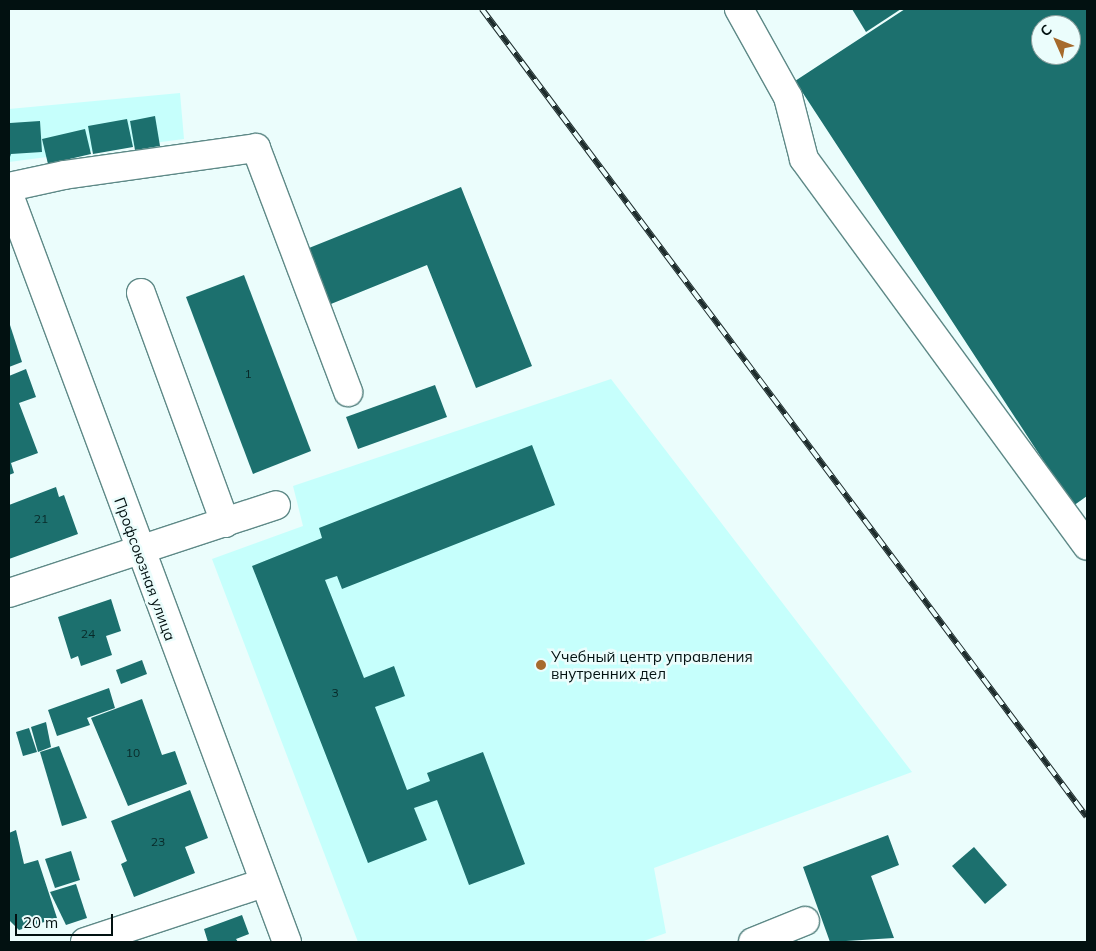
<!DOCTYPE html>
<meta charset="utf-8">
<style>
body{margin:0}
#map{position:relative;width:1096px;height:951px;overflow:hidden;background:#ebfdfc;font-family:Mulish,sans-serif}
div>[style]{position:absolute}
.built>*{inset:0;background:#c6fffc}
.building>*{inset:0;background:#1c706e}
.roads{filter:drop-shadow(1px 0 #5e8987) drop-shadow(-1px 0 #5e8987) drop-shadow(0 1px #5e8987) drop-shadow(0 -1px #5e8987)}
.minor>*{height:28px;margin:-14px;padding:0 14px;transform-origin:14px;border-radius:14px;background:#fff}
.rail>*{height:5.5px;margin-top:-2.75px;transform-origin:0;background:repeating-linear-gradient(90deg,#ebfdfc 0 11px,#1d2c2c 0 22px);box-sizing:border-box;border-block:1px solid #1d2c2c}
.dots>*{width:14px;height:14px;translate:-50% -50%;box-sizing:border-box;border:2px solid #ebfdfc;border-radius:50%}
span{translate:-50% -50%;white-space:nowrap;text-align:center;line-height:1.15;-webkit-text-stroke:5px #ebfdfc;paint-order:stroke}
.number-label{font-size:12px;color:#082928}
.number-label span{-webkit-text-stroke-width:0}
.street-label{font-size:15px;color:#021111}
.poi-label{font-size:15px;color:#021111}
.left{translate:0 -50%;text-align:left}
.frame{position:absolute;inset:0;border:10px solid #021111;pointer-events:none}
.north{position:absolute;left:1031px;top:15px;width:50px;height:50px;box-sizing:border-box;background:#ebfdfc;border:1px solid #8e9f9e;border-radius:50%;rotate:314deg;font-size:14px;font-weight:700;line-height:20px;text-align:center;color:#021111}
.north::after{content:'';display:block;margin:auto;width:18px;height:22px;background:#a66a2c;clip-path:polygon(50% 0,100% 100%,50% 72%,0 100%)}
.scale{position:absolute;left:15px;top:914px;width:98px;height:22px;box-sizing:border-box;border:2px solid #021111;border-top:0;padding-left:6px;font-size:15px;line-height:18px;white-space:nowrap;color:#021111;-webkit-text-stroke:4px #ebfdfc;paint-order:stroke}
</style>
<div id="map">
<div class="built">
<div style="clip-path:polygon(180px 93px,184px 139px,9px 162px,9px 109px)"></div>
<div style="clip-path:polygon(611px 379px,912px 772px,654px 868px,666px 933px,641px 942px,358px 942px,212px 559px,303px 526px,293px 486px)"></div>
</div>
<div class="building">
<div style="clip-path:polygon(852px 9px,901px 9px,866px 32px)"></div>
<div style="clip-path:polygon(evenodd,905px 9px,1087px 9px,1087px 496px,1073px 506px,795px 81px,905px 9px,1041px 25px,1071px 25px,1071px 55px,1041px 55px,1041px 25px)"></div>
<div style="clip-path:polygon(155px 116px,160px 146px,135px 150px,130px 121px)"></div>
<div style="clip-path:polygon(127px 119px,133px 147px,93px 154px,88px 126px)"></div>
<div style="clip-path:polygon(40px 121px,42px 152px,11px 154px,9px 160px,10px 123px)"></div>
<div style="clip-path:polygon(85px 129px,91px 154px,48px 164px,42px 139px)"></div>
<div style="clip-path:polygon(461px 187px,532px 366px,476px 388px,427px 265px,326px 306px,304px 250px)"></div>
<div style="clip-path:polygon(244px 275px,311px 451px,253px 474px,186px 297px)"></div>
<div style="clip-path:polygon(9px 322px,22px 362px,9px 367px)"></div>
<div style="clip-path:polygon(26px 369px,36px 397px,19px 403px,38px 453px,11px 463px,14px 473px,9px 475px,9px 376px)"></div>
<div style="clip-path:polygon(435px 385px,447px 417px,358px 449px,346px 417px)"></div>
<div style="clip-path:polygon(532px 445px,555px 505px,342px 589px,337px 576px,325px 580px,364px 678px,394px 666px,405px 696px,375px 707px,407px 790px,430px 781px,427px 773px,483px 752px,525px 864px,469px 885px,437px 800px,414px 808px,427px 840px,368px 863px,252px 566px,322px 538px,319px 528px)"></div>
<div style="clip-path:polygon(56px 487px,59px 497px,64px 495px,78px 534px,9px 559px,9px 505px)"></div>
<div style="clip-path:polygon(111px 599px,121px 631px,106px 636px,112px 655px,81px 666px,78px 656px,71px 659px,58px 617px)"></div>
<div style="clip-path:polygon(142px 660px,147px 674px,121px 684px,116px 670px)"></div>
<div style="clip-path:polygon(109px 688px,115px 708px,87px 718px,90px 725px,57px 736px,48px 710px)"></div>
<div style="clip-path:polygon(142px 699px,162px 755px,175px 751px,187px 784px,128px 806px,91px 718px)"></div>
<div style="clip-path:polygon(46px 722px,51px 747px,38px 752px,31px 727px)"></div>
<div style="clip-path:polygon(29px 728px,37px 752px,23px 756px,16px 732px)"></div>
<div style="clip-path:polygon(59px 746px,87px 818px,62px 826px,40px 752px)"></div>
<div style="clip-path:polygon(190px 790px,208px 838px,185px 847px,195px 873px,134px 897px,121px 864px,127px 861px,111px 821px)"></div>
<div style="clip-path:polygon(16px 830px,24px 864px,38px 860px,57px 918px,19px 930px,9px 920px,9px 833px)"></div>
<div style="clip-path:polygon(888px 835px,899px 865px,871px 876px,894px 938px,830px 942px,803px 867px)"></div>
<div style="clip-path:polygon(974px 847px,1007px 885px,985px 904px,952px 866px)"></div>
<div style="clip-path:polygon(71px 851px,80px 880px,55px 888px,45px 859px)"></div>
<div style="clip-path:polygon(76px 884px,87px 918px,66px 925px,50px 892px)"></div>
<div style="clip-path:polygon(242px 915px,249px 934px,236px 939px,238px 942px,208px 942px,204px 929px)"></div>
</div>
<div class="roads">
<div class="minor">
<div style="left:739px;top:9px;width:101px;rotate:60.9deg"></div>
<div style="left:788px;top:97px;width:64px;rotate:75.5deg"></div>
<div style="left:804px;top:159px;width:479px;rotate:53.8deg"></div>
<div style="left:9px;top:187px;width:56px;rotate:-12.3deg"></div>
<div style="left:64px;top:175px;width:194px;rotate:-8deg"></div>
<div style="left:256px;top:148px;width:261px;rotate:69.3deg"></div>
<div style="left:9px;top:195px;width:797px;rotate:69.59deg"></div>
<div style="left:141px;top:293px;width:245px;rotate:69.9deg"></div>
<div style="left:9px;top:593px;width:281px;rotate:-18.2deg"></div>
<div style="left:85px;top:942px;width:188px;rotate:-18.3deg"></div>
<div style="left:753px;top:942px;width:56px;rotate:-22deg"></div>
</div>
</div>
<div class="rail">
<div style="left:482px;top:9px;width:1009px;rotate:53.18deg"></div>
</div>
<div class="dots">
<div style="left:541px;top:665px;background:#a66a2c"></div>
</div>
<div class="number-label">
<span style="left:248px;top:374px">1</span>
<span style="left:41px;top:519px">21</span>
<span style="left:88px;top:634px">24</span>
<span style="left:335px;top:693px">3</span>
<span style="left:133px;top:753px">10</span>
<span style="left:158px;top:842px">23</span>
</div>
<div class="street-label">
<span style="left:145px;top:569px;rotate:70deg">Профсоюзная улица</span>
</div>
<div class="poi-label">
<span class="left" style="left:551px;top:665px">Учебный центр управления<br>внутренних дел</span>
</div>
<div class="frame"></div>
<div class="north">С</div>
<div class="scale">20 m</div>
</div>
